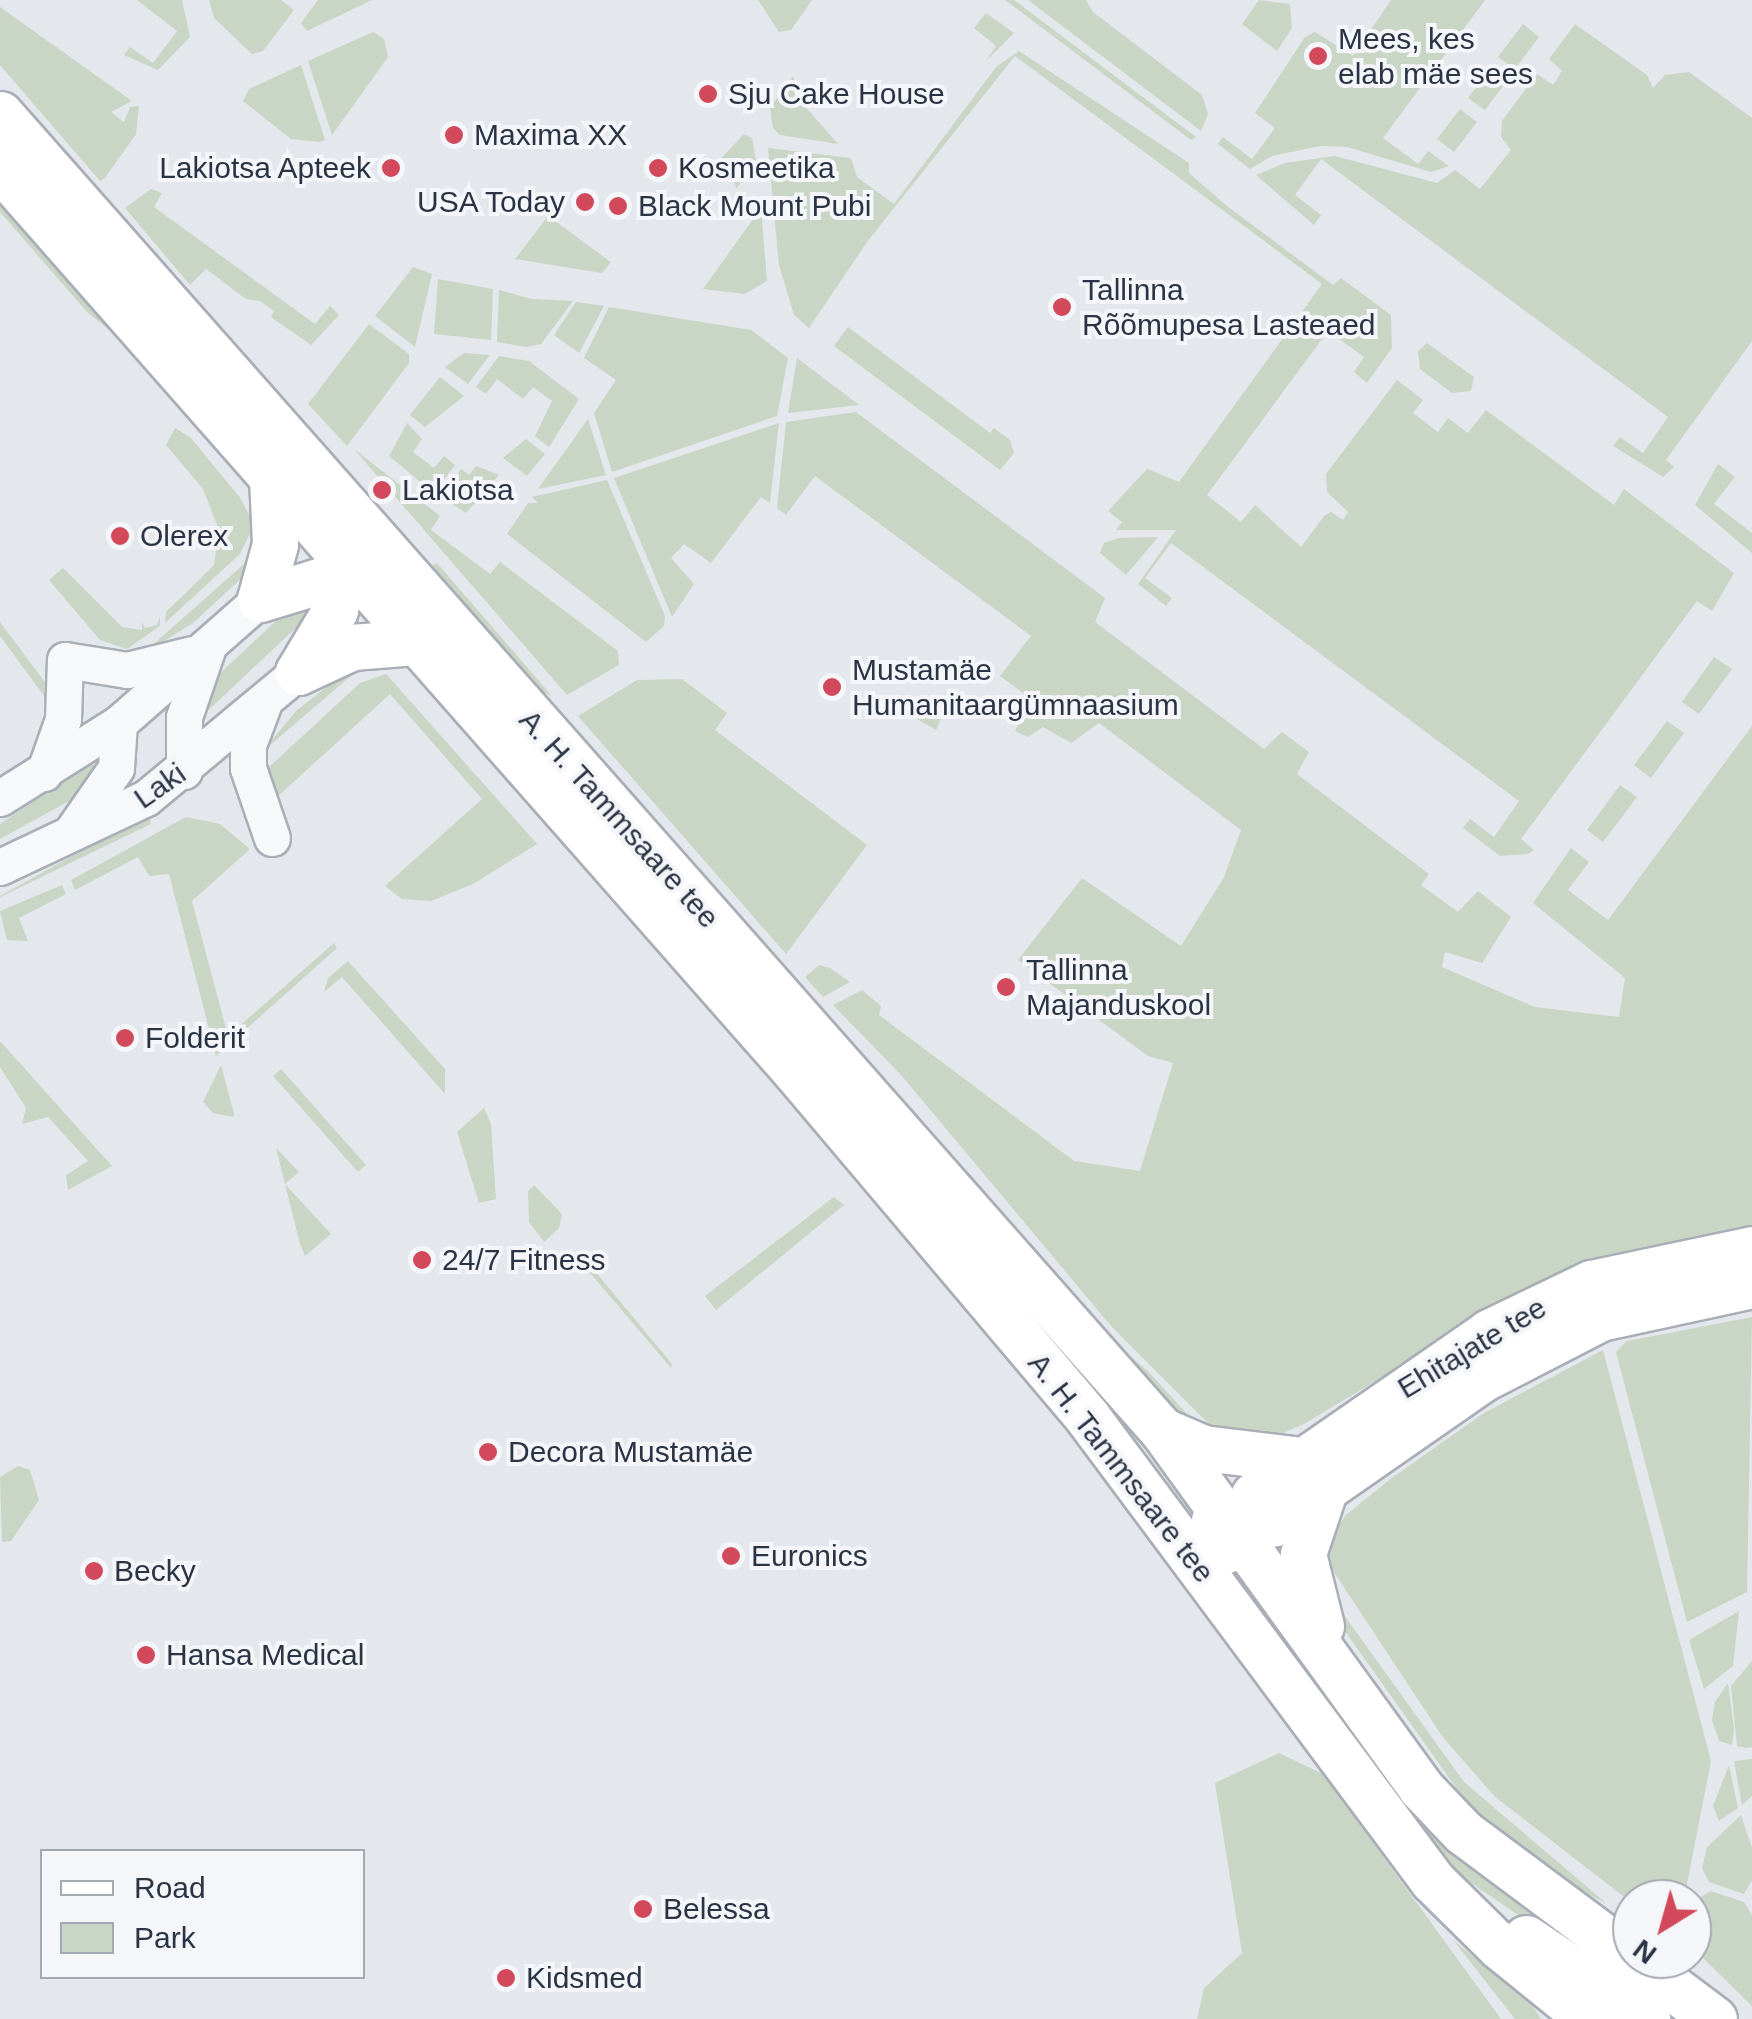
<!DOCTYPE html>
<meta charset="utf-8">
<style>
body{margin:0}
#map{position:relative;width:1752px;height:2019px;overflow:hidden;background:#e4e7ec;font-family:Helvetica,sans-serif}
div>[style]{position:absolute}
.green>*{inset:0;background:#c9d6c5}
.roads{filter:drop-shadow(2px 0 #a9aeb7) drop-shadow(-2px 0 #a9aeb7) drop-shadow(0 2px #a9aeb7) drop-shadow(0 -2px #a9aeb7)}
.minor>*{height:35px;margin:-17.5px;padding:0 17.5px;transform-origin:17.5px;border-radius:17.5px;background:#f7f8fa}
.major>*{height:45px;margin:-22.5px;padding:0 22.5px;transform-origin:22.5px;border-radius:22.5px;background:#fff}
.dots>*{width:28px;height:28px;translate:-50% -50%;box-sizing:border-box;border:5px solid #f4f6f9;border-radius:50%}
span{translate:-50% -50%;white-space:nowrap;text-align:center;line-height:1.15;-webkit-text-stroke:8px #f4f6f9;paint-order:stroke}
.poi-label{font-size:30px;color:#2b3445}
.left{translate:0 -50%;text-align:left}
.right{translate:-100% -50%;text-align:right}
.street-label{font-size:30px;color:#2b3445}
.legend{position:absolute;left:40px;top:1849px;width:325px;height:130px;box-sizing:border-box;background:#f4f6f9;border:2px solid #a4a8b1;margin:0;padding:12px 18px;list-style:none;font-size:30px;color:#2b3445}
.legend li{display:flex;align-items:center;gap:20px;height:50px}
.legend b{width:50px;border:2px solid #a4a8b1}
.north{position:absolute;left:1612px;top:1879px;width:100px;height:100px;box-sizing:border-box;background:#f4f6f9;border:2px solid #a4a8b1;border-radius:50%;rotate:217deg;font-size:28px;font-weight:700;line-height:40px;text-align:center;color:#2b3445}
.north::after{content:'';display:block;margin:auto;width:35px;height:45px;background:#d1495b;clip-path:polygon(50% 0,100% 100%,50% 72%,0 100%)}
</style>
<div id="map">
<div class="green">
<div style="clip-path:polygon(137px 0,182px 0,190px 37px,158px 70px,124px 55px,130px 47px,153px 63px,177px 31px)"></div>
<div style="clip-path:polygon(209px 0,281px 0,294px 10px,263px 51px,252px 54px,214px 18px)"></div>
<div style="clip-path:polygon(318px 0,372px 0,307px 31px,301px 23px)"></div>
<div style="clip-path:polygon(758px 0,812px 0,791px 30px,779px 32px)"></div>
<div style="clip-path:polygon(1005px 0,1014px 0,1196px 137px,1191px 140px)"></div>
<div style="clip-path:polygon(1028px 0,1086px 0,1093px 12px,1202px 95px,1208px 114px,1201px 131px)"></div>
<div style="clip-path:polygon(1259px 0,1290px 4px,1292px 28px,1277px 51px,1242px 24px)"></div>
<div style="clip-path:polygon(1391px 0,1485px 0,1383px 138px,1418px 164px,1428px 151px,1449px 166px,1431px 172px,1347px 147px,1320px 146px,1272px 156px,1250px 169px,1218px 144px,1223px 137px,1252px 159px,1275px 128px,1255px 113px,1305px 37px,1315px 32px,1353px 56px)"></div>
<div style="clip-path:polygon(0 7px,132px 101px,111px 112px,124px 122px,130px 107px,139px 106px,136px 134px,105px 178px,100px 181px,0 65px)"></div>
<div style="clip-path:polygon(986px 13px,1014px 33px,986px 61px,996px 46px,974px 28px)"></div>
<div style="clip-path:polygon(1523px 24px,1539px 37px,1515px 69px,1498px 57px)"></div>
<div style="clip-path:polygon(1575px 24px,1647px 75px,1653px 88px,1665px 75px,1689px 72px,1752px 118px,1752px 341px,1666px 460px,1674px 467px,1663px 477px,1613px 446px,1620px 437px,1643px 453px,1668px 417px,1321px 159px,1295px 195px,1321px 215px,1314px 225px,1256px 175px,1285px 163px,1335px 156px,1437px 183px,1455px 170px,1480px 189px,1511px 150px,1501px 137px,1502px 121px,1537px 74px,1553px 85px,1562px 71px,1549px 59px)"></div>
<div style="clip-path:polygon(373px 32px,384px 39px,388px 57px,332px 135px,308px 61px)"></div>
<div style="clip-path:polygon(1019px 51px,1189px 163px,1189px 173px,1227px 206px,1333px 285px,1341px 278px,1391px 315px,1392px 348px,1367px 383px,1354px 372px,1364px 357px,1328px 331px,1207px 495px,1241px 522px,1255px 505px,1301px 547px,1324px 516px,1331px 512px,1343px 520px,1348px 512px,1327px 492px,1326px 474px,1397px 380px,1423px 400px,1413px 413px,1438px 432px,1448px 418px,1468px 433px,1486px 410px,1614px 505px,1624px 489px,1734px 573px,1712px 611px,1697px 601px,1521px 839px,1534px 850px,1528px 854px,1500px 856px,1463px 828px,1470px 819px,1494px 837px,1519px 801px,1171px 543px,1145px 578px,1172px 598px,1166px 606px,1138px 584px,1176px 530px,1116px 530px,1122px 522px,1108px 511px,1147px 469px,1179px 482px,1322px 284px,1015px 56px,867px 242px,809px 328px,794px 315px,779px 265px,768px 148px,851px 158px,857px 177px,894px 204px,996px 67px)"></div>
<div style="clip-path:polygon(301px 65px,325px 140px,320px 142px,291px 139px,243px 101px,249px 89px)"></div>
<div style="clip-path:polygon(1490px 68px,1507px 81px,1485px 110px,1468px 98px)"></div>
<div style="clip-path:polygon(793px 76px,801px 102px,838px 144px,780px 135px,773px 128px,770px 108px)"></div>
<div style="clip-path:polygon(1460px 109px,1477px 122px,1454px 152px,1437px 139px)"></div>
<div style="clip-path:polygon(744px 134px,752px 138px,756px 161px,736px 189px,731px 168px,712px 168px)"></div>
<div style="clip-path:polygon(151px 189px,162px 193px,154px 207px,315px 324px,330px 306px,339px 315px,311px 345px,271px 317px,274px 311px,260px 301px,246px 299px,206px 269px,190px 285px,125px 208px)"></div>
<div style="clip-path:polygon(0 195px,124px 342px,87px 312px,0 212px)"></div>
<div style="clip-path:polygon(761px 208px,767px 281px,745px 294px,703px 289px)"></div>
<div style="clip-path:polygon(548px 216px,611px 262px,602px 273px,515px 259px)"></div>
<div style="clip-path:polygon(413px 267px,432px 274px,415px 347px,375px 316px)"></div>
<div style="clip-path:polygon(438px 279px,493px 289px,491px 340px,434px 334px)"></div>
<div style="clip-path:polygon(499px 290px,532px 299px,573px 301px,541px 344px,526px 347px,497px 342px)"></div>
<div style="clip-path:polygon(576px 302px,604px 306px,579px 353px,554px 335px)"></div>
<div style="clip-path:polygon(609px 307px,751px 330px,788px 358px,777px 416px,612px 472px,594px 413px,616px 380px,584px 358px)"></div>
<div style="clip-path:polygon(369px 324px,409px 354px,409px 363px,347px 446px,308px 404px)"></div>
<div style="clip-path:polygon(848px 327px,990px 433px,994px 428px,1010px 440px,1014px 453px,1000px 470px,834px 346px)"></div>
<div style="clip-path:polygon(1427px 343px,1474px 377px,1471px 391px,1452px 393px,1420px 369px,1418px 351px)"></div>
<div style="clip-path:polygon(464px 353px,490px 355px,468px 384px,445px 367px)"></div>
<div style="clip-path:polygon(499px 356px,529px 361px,579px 399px,549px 447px,535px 436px,552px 401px,533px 387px,523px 399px,497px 379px,486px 394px,476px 387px)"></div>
<div style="clip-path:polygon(797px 358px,859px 405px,788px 413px)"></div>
<div style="clip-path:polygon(440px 377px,464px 396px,425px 427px,410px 415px)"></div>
<div style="clip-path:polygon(856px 412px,1105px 598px,1095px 622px,1264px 749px,1282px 732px,1309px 752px,1297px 774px,1429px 874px,1421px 885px,1458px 912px,1478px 891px,1511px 917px,1482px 963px,1445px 952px,1442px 967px,1535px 1007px,1619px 1017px,1625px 978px,1533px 903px,1571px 848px,1589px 862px,1568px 890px,1608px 920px,1752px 726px,1752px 1228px,1480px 1318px,1304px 1424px,1265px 1441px,1227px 1442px,1111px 1326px,902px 1076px,833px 1005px,862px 990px,881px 1006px,879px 1015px,1074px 1161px,1140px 1171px,1173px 1063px,1148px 1056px,1018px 960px,1082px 878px,1181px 946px,1224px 877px,1241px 830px,1099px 723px,1071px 743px,1043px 727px,1028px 737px,1015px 731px,1031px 699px,1000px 676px,1031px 636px,815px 476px,786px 515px,777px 508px,786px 422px)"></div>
<div style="clip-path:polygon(588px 419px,606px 475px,538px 489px)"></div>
<div style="clip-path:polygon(407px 423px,422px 439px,413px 452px,434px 468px,444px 456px,455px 465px,434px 493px,389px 456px)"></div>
<div style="clip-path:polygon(779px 423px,770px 503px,761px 497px,711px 563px,684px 544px,671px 558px,694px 584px,672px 617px,614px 478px)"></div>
<div style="clip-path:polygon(175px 428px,191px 438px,241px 499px,254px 525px,240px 554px,165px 623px,166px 612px,214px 565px,219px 530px,203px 489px,166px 445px)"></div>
<div style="clip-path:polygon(526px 439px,545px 454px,527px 476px,503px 458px)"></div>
<div style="clip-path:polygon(354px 449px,440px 516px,431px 530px,490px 574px,500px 562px,618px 651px,619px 665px,567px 695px)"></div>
<div style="clip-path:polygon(1718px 464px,1735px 477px,1714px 504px,1752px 533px,1752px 553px,1695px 505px)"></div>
<div style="clip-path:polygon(476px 466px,499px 475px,466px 513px,441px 497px,461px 469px,469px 475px)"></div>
<div style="clip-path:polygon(607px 480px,665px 616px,664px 626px,646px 642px,507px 534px,528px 503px,538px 503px,532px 497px)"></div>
<div style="clip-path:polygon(1158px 537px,1126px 575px,1100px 553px,1104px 543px,1119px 538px)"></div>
<div style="clip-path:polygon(253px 556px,245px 575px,193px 623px,139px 657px)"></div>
<div style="clip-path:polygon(437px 563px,552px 696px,532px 687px,432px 565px)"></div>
<div style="clip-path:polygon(63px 568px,122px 627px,142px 630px,142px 622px,145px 628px,157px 625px,160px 616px,160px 626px,127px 649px,100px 640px,49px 580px)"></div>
<div style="clip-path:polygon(297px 601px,318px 607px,199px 719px,215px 678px)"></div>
<div style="clip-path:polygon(0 622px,50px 689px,53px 708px,0 636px)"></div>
<div style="clip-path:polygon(1714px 657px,1732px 669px,1699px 714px,1682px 702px)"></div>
<div style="clip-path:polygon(353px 666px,376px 666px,352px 675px,262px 752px,296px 711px)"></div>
<div style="clip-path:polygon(386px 674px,537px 844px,473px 884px,431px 901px,402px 899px,385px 886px,482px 799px,390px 694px,276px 798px,267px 769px,360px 683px)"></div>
<div style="clip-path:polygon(682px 679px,727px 713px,715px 730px,867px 845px,786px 954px,578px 716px,637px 680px)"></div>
<div style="clip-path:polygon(911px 696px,941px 718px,936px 730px,905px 712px,901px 703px)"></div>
<div style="clip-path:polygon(1667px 721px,1684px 733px,1651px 778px,1634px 765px)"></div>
<div style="clip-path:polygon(91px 763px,102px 773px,89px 790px,0 839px,0 824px)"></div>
<div style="clip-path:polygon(1620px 785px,1637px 797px,1603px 842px,1587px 830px)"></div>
<div style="clip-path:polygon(148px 814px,151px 824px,0 897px,0 896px)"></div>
<div style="clip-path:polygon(186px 817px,220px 824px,250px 849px,192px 901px,228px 1036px,334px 943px,337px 948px,216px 1056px,169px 874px,149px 876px,138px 857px,75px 890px,71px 880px)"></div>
<div style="clip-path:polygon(62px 885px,66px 894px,19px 918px,28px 941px,7px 940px,0 911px)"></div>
<div style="clip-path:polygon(348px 961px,445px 1069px,445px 1094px,342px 977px,324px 992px,328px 978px)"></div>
<div style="clip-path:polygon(819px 965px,830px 968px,850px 982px,823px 997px,805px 977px)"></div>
<div style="clip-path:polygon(0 1041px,112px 1166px,68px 1190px,66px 1175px,88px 1161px,48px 1117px,22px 1124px,26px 1108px,0 1067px)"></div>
<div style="clip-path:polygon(221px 1065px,234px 1114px,233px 1117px,213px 1113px,203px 1102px)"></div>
<div style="clip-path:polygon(281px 1069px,366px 1165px,358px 1172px,273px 1076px)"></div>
<div style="clip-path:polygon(484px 1108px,491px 1124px,496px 1199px,479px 1203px,457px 1132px)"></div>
<div style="clip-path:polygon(940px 1141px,1098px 1330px,1148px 1371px,1207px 1436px,1172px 1415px,1028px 1258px,931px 1148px)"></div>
<div style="clip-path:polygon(276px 1148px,299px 1172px,285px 1184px,331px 1234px,305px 1256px,300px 1244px)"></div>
<div style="clip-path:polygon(534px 1185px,562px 1214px,559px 1228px,544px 1242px,529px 1222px,528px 1191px)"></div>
<div style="clip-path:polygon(834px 1197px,844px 1205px,716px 1310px,705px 1296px)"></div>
<div style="clip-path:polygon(589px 1264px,672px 1364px,671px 1368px,585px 1267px)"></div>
<div style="clip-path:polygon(1752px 1317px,1747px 1592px,1687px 1622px,1616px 1352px,1627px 1341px)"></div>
<div style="clip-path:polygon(1603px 1350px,1711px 1761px,1684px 1899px,1632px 1903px,1494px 1796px,1442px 1736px,1326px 1560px,1332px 1535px,1346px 1515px,1389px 1480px,1484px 1413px)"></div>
<div style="clip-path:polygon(1031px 1381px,1199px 1591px,1191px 1597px)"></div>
<div style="clip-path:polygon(18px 1466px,30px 1470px,39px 1500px,11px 1541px,2px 1542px,0 1477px)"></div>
<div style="clip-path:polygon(1259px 1587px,1445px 1850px,1671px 2019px,1449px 1868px,1243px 1597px)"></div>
<div style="clip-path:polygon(1326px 1590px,1464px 1782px,1606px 1903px,1564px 1882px,1472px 1810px,1332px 1613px)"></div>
<div style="clip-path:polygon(1739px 1611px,1733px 1666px,1704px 1689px,1689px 1640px)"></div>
<div style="clip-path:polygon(1752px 1661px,1752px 1747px,1747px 1748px,1737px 1746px,1731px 1686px)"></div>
<div style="clip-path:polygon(1728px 1683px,1734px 1728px,1732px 1745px,1719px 1741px,1712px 1720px,1715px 1702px)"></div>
<div style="clip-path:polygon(1279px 1753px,1323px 1774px,1501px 2019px,1197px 2019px,1204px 1988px,1242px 1953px,1215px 1783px)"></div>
<div style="clip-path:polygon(1752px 1759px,1752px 1796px,1742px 1805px,1734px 1761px)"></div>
<div style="clip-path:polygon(1729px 1765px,1738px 1808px,1719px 1821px,1713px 1806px)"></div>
<div style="clip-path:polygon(1741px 1815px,1752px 1848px,1752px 1880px,1744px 1894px,1709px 1882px,1702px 1868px,1707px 1847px)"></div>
<div style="clip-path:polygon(1711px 1891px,1744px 1902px,1752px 1915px,1752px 2006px,1692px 1947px,1697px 1899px)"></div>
<div style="clip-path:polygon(1454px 1941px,1530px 2002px,1541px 2019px,1515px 2019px)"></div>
</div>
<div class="roads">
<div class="minor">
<div style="left:263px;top:705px;width:43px;rotate:110.6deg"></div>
<div style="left:248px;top:745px;width:23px;rotate:90deg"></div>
<div style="left:248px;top:768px;width:74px;rotate:71.1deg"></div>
<div style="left:184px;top:771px;width:54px;rotate:-90deg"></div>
<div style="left:184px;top:717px;width:71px;rotate:-71.1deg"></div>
<div style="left:44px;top:773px;width:57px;rotate:-70.6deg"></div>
<div style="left:63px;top:719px;width:59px;rotate:-88.1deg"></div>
<div style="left:65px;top:660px;width:63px;rotate:9.2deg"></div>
<div style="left:127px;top:670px;width:67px;rotate:-13.8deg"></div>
<div style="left:0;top:798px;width:141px;rotate:-32.2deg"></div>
<div style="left:119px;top:723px;width:188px;rotate:-41.3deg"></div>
<div style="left:72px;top:831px;width:77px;rotate:-55.1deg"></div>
<div style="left:116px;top:768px;width:45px;rotate:-86.2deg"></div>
<div style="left:0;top:867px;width:161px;rotate:-25.3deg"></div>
<div style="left:146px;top:798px;width:197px;rotate:-39.7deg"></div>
</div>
<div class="major">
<div style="left:0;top:114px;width:1756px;rotate:48.56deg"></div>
<div style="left:1162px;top:1430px;width:442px;rotate:54.1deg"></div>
<div style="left:1421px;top:1788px;width:61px;rotate:46.3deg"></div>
<div style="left:1463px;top:1832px;width:211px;rotate:36.7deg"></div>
<div style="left:0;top:168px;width:1203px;rotate:48.64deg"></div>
<div style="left:795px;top:1071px;width:454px;rotate:49.8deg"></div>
<div style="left:1088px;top:1418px;width:577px;rotate:53.31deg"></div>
<div style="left:1433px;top:1881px;width:94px;rotate:44.6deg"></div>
<div style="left:1500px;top:1947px;width:114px;rotate:39deg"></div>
<div style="left:260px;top:599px;width:62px;rotate:-17deg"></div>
<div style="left:319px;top:581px;width:61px;rotate:7.6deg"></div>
<div style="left:260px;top:599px;width:57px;rotate:-74.7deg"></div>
<div style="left:275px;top:544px;width:65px;rotate:-92.6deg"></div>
<div style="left:298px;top:672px;width:72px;rotate:-59.2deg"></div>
<div style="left:335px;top:610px;width:56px;rotate:-79.7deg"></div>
<div style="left:298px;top:672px;width:60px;rotate:-24.8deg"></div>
<div style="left:352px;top:647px;width:64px;rotate:-4.5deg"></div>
<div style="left:1164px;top:1431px;width:43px;rotate:23.6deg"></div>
<div style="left:1203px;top:1448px;width:100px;rotate:6.9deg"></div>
<div style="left:1214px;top:1520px;width:34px;rotate:15deg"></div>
<div style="left:1247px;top:1529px;width:29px;rotate:-12deg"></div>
<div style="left:1275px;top:1523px;width:254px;rotate:-34.8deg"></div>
<div style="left:1484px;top:1378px;width:131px;rotate:-27.3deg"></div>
<div style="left:1600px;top:1318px;width:156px;rotate:-12.2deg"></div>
<div style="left:1224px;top:1551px;width:64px;rotate:-61.8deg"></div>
<div style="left:1254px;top:1495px;width:286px;rotate:-34.7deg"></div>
<div style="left:1489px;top:1332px;width:113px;rotate:-25.7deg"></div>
<div style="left:1591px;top:1283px;width:165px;rotate:-11.9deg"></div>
<div style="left:1321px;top:1626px;width:74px;rotate:-104deg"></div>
<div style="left:1303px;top:1554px;width:70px;rotate:-71.6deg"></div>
<div style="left:1526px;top:1938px;width:146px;rotate:33.8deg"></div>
<div style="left:1634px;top:1959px;width:100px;rotate:36.9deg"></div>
</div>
</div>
<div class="dots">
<div style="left:1318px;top:56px;background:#d1495b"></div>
<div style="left:708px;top:94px;background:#d1495b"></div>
<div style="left:454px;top:135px;background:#d1495b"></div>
<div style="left:391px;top:168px;background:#d1495b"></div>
<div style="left:658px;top:168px;background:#d1495b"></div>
<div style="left:585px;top:202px;background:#d1495b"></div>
<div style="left:618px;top:206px;background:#d1495b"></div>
<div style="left:1062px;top:307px;background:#d1495b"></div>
<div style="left:382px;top:490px;background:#d1495b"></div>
<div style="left:120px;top:536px;background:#d1495b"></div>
<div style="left:832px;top:687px;background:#d1495b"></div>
<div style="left:1006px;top:987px;background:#d1495b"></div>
<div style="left:125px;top:1038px;background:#d1495b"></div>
<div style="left:422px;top:1260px;background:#d1495b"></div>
<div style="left:488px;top:1452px;background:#d1495b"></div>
<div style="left:731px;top:1556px;background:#d1495b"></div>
<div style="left:94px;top:1571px;background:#d1495b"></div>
<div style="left:146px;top:1655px;background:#d1495b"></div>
<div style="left:643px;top:1909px;background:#d1495b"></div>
<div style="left:506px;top:1978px;background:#d1495b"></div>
</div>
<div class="poi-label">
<span class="left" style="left:1338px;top:56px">Mees, kes<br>elab mäe sees</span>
<span class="left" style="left:728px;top:94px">Sju Cake House</span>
<span class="left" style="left:474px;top:135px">Maxima XX</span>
<span class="right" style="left:371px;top:168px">Lakiotsa Apteek</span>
<span class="left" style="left:678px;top:168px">Kosmeetika</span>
<span class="right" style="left:565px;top:202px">USA Today</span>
<span class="left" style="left:638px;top:206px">Black Mount Pubi</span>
<span class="left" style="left:1082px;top:307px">Tallinna<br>Rõõmupesa Lasteaed</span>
<span class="left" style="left:402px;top:490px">Lakiotsa</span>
<span class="left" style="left:140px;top:536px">Olerex</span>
<span class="left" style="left:852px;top:687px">Mustamäe<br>Humanitaargümnaasium</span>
<span class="left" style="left:1026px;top:987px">Tallinna<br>Majanduskool</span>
<span class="left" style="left:145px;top:1038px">Folderit</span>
<span class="left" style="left:442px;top:1260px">24/7 Fitness</span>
<span class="left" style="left:508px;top:1452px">Decora Mustamäe</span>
<span class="left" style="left:751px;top:1556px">Euronics</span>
<span class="left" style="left:114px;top:1571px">Becky</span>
<span class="left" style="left:166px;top:1655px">Hansa Medical</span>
<span class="left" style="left:663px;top:1909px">Belessa</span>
<span class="left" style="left:526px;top:1978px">Kidsmed</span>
</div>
<div class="street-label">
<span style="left:160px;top:786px;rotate:-35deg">Laki</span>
<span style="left:619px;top:819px;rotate:48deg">A. H. Tammsaare tee</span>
<span style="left:1472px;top:1348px;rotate:-31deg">Ehitajate tee</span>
<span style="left:1121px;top:1468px;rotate:52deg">A. H. Tammsaare tee</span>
</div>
<ul class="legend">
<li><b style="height:12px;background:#fff"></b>Road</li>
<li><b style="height:28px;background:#c9d6c5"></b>Park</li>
</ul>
<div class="north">N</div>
</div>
